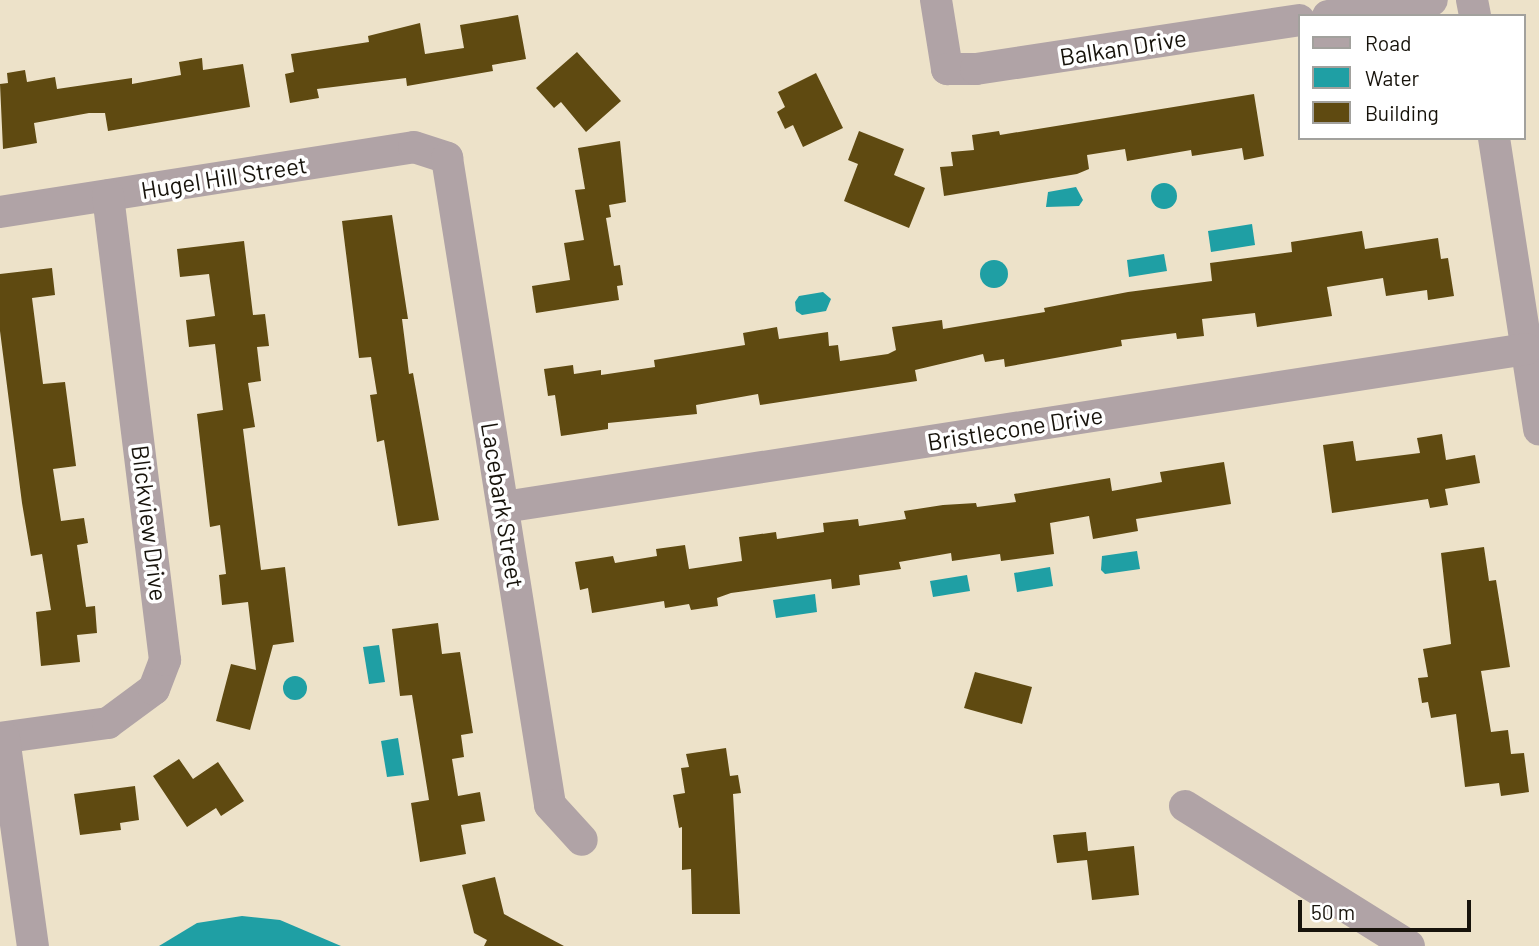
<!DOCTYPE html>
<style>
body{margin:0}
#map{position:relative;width:1539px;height:946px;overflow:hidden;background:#ede2c9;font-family:Barlow,sans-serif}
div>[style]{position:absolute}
.water>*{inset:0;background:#1f9fa4}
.round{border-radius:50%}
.building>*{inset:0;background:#5f4a11}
.minor>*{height:32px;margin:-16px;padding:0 16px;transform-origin:16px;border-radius:16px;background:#b0a3a6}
span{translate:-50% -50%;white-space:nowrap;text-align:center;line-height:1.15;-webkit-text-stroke:7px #fff;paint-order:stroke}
.street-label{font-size:24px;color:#17130b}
.legend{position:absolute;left:1298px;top:14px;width:228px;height:126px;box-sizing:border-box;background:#fff;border:2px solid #a2a19d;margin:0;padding:9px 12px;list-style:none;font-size:21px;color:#17130b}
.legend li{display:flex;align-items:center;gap:14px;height:35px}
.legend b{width:35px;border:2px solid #a2a19d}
.scale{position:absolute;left:1298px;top:900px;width:173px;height:32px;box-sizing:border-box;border:4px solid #17130b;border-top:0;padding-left:9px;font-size:21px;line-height:24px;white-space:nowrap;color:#17130b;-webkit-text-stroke:5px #fff;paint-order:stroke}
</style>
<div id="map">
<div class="water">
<div class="round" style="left:1151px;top:183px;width:26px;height:26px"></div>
<div style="clip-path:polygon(1076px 187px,1083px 200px,1079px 206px,1046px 207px,1048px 192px)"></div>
<div style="clip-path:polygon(1252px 224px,1255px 245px,1211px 252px,1208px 231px)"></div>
<div style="clip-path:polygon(1164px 254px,1167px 271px,1129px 277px,1127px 260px)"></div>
<div class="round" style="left:980px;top:260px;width:28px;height:28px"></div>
<div style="clip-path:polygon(823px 292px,831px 299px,826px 311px,802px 315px,796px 311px,795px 302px,799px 296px)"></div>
<div style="clip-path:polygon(1137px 551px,1140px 569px,1105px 574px,1101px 570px,1102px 556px)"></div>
<div style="clip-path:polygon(1050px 567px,1053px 586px,1017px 592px,1014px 573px)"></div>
<div style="clip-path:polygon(967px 575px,970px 591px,933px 597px,930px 581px)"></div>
<div style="clip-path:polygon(815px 594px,817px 612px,776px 618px,773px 600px)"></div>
<div style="clip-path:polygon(379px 645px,385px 682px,369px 684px,363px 647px)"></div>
<div class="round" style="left:283px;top:676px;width:24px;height:24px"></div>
<div style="clip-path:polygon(398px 738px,404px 775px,387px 777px,381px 741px)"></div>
<div style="clip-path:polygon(242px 916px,280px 920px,341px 946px,159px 946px,197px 923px)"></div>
</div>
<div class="building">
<div style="clip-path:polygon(518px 15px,526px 59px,492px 65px,493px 71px,407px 86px,406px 78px,317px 89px,319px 98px,290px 103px,285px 74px,294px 72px,291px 54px,369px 42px,368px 36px,420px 23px,425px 54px,464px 48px,460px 25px)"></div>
<div style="clip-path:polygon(577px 52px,621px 101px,586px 132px,561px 102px,554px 108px,536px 88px)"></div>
<div style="clip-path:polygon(202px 58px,203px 70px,243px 64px,250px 107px,108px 131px,105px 113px,89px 113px,34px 123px,37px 143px,3px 149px,0 84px,8px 83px,7px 73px,25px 70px,27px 82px,55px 77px,57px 89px,132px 78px,132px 84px,181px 75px,179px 62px)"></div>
<div style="clip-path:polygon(816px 73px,843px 128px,803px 147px,793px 125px,785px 129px,777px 112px,785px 107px,778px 92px)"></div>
<div style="clip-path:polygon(1254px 94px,1264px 156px,1244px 160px,1242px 148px,1192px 156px,1191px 150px,1127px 161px,1125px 149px,1087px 155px,1089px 169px,1077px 174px,944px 196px,940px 167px,953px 166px,951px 152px,974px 150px,972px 135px,999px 131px,1000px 135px)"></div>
<div style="clip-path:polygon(859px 131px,904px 149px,894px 175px,925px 188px,909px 228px,844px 201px,858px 164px,848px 160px)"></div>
<div style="clip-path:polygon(620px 141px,626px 202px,609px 205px,611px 217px,606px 218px,614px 266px,620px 265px,623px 285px,617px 286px,619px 300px,536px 313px,532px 286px,570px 280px,564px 243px,584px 240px,575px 190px,585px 189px,578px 148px)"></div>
<div style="clip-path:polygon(392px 215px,408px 319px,402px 319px,409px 374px,413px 373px,439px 520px,398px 526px,384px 440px,377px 442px,370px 395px,377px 394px,371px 357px,359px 358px,342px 221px)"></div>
<div style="clip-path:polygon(1362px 231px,1365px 249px,1438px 238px,1441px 259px,1448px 258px,1454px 296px,1428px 300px,1427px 290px,1386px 296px,1383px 278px,1327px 287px,1332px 316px,1257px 327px,1255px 313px,1202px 319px,1204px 336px,1177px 339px,1176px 333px,1121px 340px,1122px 346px,1005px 367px,1004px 359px,985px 362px,983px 354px,915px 370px,917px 381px,760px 405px,758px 394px,696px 405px,697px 414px,608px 423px,608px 429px,561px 436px,555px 395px,548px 396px,544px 369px,573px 365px,574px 374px,601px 370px,601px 375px,655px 367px,654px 360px,745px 345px,743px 333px,777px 327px,779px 339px,828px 332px,829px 346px,838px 345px,840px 361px,888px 354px,896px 350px,892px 327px,942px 320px,943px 329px,1045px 312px,1044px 308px,1128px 292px,1212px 281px,1210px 263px,1292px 252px,1291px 242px)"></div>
<div style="clip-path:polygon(244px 241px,253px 315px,265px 314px,269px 346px,257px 347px,261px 381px,248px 383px,255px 427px,243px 429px,261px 570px,285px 567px,294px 642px,273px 645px,250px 730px,216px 721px,231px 664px,256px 670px,248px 602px,222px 605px,219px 575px,226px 574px,220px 525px,210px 527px,197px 414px,223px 410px,215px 344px,189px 347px,186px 320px,215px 316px,209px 274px,180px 277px,177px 249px)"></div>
<div style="clip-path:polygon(52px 268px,55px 295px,32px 298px,43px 384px,65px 382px,76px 466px,53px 469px,61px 521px,84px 518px,88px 543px,77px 545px,86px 607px,95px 606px,97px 633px,77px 635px,80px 662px,41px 666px,36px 612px,51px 610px,42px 554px,31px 556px,22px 503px,0 331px,0 274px)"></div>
<div style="clip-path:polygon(1442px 434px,1446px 460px,1475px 455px,1480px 483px,1445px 489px,1448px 505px,1430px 508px,1428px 499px,1332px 513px,1323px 445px,1353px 441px,1356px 461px,1420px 453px,1417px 438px)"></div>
<div style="clip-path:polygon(1224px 462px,1231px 504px,1136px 519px,1138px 531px,1093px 539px,1089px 516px,1050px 523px,1054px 554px,1001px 561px,1000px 554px,952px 561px,951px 553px,899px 562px,901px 569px,859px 575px,860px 585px,832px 589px,831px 579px,731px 593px,717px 598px,718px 606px,691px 610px,689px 604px,665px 608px,664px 601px,592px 613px,588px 588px,580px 590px,575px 562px,613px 556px,615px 563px,657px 556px,656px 549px,685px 545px,689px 569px,742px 561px,739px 537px,776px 532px,777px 539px,824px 532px,823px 523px,858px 519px,859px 526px,906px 519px,904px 511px,943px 505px,976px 503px,977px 507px,1016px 502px,1014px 494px,1110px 478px,1112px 491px,1162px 482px,1160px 472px)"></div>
<div style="clip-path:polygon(1484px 547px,1489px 581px,1496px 580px,1510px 667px,1481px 671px,1491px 732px,1508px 730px,1511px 754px,1524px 753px,1529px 792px,1501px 796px,1499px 783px,1465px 787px,1456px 714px,1431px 718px,1428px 702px,1422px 703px,1418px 678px,1428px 677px,1423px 649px,1451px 644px,1441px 553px)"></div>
<div style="clip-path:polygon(438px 623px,442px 654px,460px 652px,473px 733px,461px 735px,464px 757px,452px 759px,458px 796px,480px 792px,485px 821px,461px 825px,466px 854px,420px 862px,411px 803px,429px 800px,412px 695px,400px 696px,392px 629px)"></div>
<div style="clip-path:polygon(975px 672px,1032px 687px,1022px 724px,964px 708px)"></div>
<div style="clip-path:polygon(726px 748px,730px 776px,738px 775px,741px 793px,733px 794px,740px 914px,692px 914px,691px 869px,682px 870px,682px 827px,679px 828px,673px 795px,685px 793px,681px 768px,689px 767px,686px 754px)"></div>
<div style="clip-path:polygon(179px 759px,193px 779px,218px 762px,244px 801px,221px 816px,216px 808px,187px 827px,153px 776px)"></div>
<div style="clip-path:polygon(135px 786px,139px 820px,120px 823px,121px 830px,80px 835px,74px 794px)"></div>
<div style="clip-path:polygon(1086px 832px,1088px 851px,1134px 846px,1139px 895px,1092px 900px,1087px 860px,1057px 863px,1053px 835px)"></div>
<div style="clip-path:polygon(495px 877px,504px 914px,564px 946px,484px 946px,487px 940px,474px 933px,462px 885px)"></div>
</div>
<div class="minor">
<div style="left:936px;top:0;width:70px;rotate:80.9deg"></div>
<div style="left:947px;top:69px;width:29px"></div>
<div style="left:976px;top:69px;width:327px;rotate:-8.6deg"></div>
<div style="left:1472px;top:0;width:16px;rotate:79deg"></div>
<div style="left:1328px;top:16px;width:105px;rotate:-8.7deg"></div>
<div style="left:1494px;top:138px;width:295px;rotate:81.2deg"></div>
<div style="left:0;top:212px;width:419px;rotate:-8.9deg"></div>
<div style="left:414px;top:147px;width:35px;rotate:18deg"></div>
<div style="left:447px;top:158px;width:655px;rotate:80.95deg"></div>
<div style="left:550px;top:805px;width:47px;rotate:47.6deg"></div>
<div style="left:504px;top:507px;width:1034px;rotate:-8.79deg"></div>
<div style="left:0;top:738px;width:109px;rotate:-7.9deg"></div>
<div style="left:108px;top:723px;width:57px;rotate:-36.5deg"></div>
<div style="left:154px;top:689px;width:31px;rotate:-69deg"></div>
<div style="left:165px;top:660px;width:468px;rotate:-97deg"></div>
<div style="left:4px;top:738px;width:210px;rotate:82.1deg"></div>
<div style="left:1185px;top:806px;width:264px;rotate:32deg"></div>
</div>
<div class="street-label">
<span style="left:1123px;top:47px;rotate:-9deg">Balkan Drive</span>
<span style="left:224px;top:177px;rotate:-9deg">Hugel Hill Street</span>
<span style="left:1015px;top:428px;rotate:-9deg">Bristlecone Drive</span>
<span style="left:503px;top:505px;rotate:81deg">Lacebark Street</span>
<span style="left:150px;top:523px;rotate:83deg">Blickview Drive</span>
</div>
<ul class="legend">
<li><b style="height:9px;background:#b0a3a6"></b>Road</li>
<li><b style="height:19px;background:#1f9fa4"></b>Water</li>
<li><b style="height:19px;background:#5f4a11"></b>Building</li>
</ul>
<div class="scale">50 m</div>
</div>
